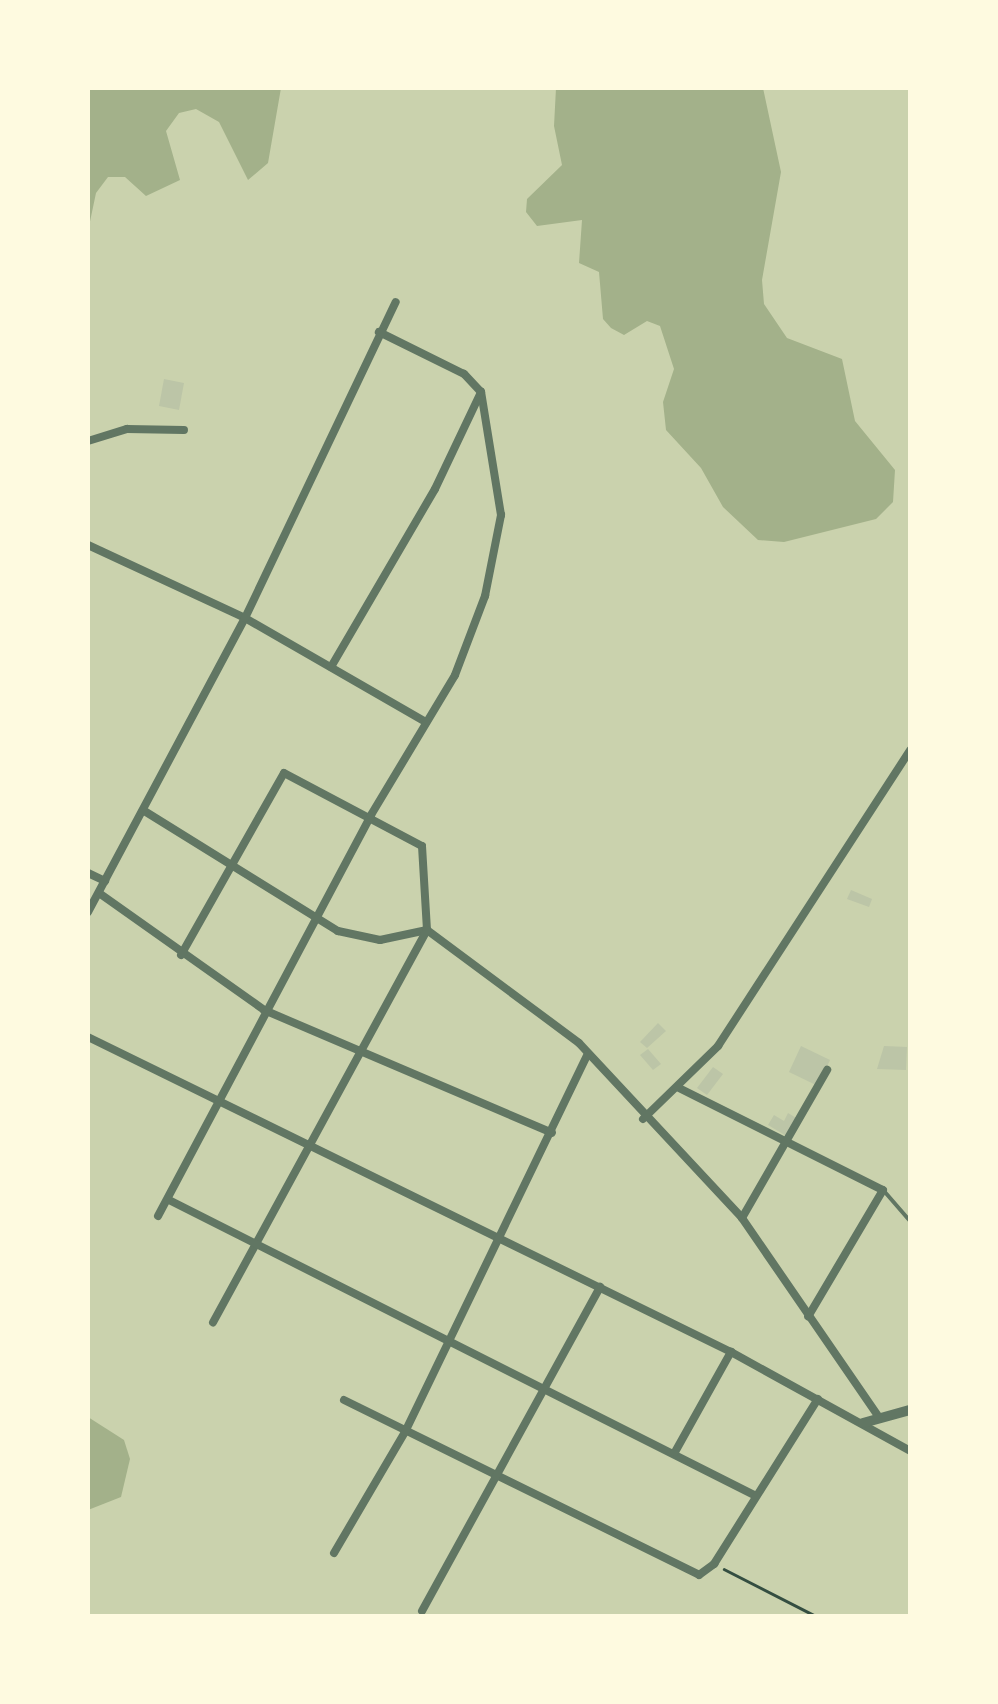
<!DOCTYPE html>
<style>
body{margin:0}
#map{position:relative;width:998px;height:1704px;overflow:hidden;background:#e9edc9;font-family:"Public Sans",sans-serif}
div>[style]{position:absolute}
.green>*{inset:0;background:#cad2ad}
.water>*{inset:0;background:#a3b18a}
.building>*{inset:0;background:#bcc5a7}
.path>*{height:2.5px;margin:-1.25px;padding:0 1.25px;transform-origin:1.25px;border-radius:1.25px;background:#344e41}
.service>*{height:4px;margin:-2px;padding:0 2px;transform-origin:2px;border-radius:2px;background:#617663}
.minor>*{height:8px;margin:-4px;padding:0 4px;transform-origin:4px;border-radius:4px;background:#617663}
.tertiary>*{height:10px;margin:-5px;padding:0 5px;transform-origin:5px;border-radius:5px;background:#617663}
span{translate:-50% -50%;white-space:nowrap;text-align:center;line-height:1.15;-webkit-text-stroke:10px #fefae0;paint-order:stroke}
.frame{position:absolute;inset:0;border:90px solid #fefae0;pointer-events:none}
</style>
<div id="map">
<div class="green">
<div style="clip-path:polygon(88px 88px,910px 88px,910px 1616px,88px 1616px)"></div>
</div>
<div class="water">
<div style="clip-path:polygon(88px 88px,281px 88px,268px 163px,248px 180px,219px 122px,196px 109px,179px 113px,166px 131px,180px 180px,146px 196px,125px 177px,108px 177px,96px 193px,88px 231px)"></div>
<div style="clip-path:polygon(556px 88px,763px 88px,781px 172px,762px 280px,764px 304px,787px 338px,842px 359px,855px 421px,895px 470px,893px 502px,876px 519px,784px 542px,758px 540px,723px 507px,701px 468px,666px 430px,663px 402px,674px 369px,660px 326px,647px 321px,624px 335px,611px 328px,603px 319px,599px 272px,579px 263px,582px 220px,537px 226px,526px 212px,527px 199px,562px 165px,554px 126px)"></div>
<div style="clip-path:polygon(88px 1417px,124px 1440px,130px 1459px,121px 1497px,88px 1510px)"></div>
</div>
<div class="building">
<div style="clip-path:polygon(164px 379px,184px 383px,179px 410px,159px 406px)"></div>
<div style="clip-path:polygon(851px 890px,872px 899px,869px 907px,847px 899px)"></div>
<div style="clip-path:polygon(658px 1023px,666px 1031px,647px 1048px,640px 1042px)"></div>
<div style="clip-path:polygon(801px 1046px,830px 1060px,818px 1086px,789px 1072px)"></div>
<div style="clip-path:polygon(884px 1046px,907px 1047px,906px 1070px,877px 1069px)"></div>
<div style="clip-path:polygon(648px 1049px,661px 1064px,653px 1070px,640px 1055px)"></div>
<div style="clip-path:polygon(713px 1067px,723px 1074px,707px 1095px,697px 1088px)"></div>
<div style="clip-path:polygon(788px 1113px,798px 1119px,788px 1137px,768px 1125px,774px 1115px,784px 1121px)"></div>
</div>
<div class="path">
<div style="left:724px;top:1569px;width:103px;rotate:27.1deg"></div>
</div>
<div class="service">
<div style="left:884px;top:1191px;width:40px;rotate:49deg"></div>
</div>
<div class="minor">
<div style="left:88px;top:441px;width:41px;rotate:-17.1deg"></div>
<div style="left:127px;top:429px;width:57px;rotate:1deg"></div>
<div style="left:88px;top:545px;width:173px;rotate:24.9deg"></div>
<div style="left:245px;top:618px;width:209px;rotate:29.9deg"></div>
<div style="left:331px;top:667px;width:206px;rotate:-59.7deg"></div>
<div style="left:435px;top:489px;width:107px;rotate:-64.6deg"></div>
<div style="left:146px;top:812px;width:226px;rotate:31.8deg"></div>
<div style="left:338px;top:931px;width:43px;rotate:12.1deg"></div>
<div style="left:380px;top:940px;width:48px;rotate:-12deg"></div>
<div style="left:88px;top:873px;width:19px;rotate:25deg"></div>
<div style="left:99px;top:893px;width:202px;rotate:35.3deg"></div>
<div style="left:264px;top:1010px;width:313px;rotate:23.1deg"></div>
<div style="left:88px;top:912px;width:333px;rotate:-61.9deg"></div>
<div style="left:245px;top:618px;width:350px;rotate:-64.5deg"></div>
<div style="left:427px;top:930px;width:189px;rotate:36.6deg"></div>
<div style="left:579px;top:1043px;width:239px;rotate:47deg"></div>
<div style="left:742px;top:1218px;width:240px;rotate:55.5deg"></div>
<div style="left:181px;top:955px;width:209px;rotate:-60.5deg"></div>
<div style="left:284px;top:773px;width:156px;rotate:27.9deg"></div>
<div style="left:422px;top:846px;width:84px;rotate:86.6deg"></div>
<div style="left:427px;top:930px;width:447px;rotate:118.6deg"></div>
<div style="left:88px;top:1037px;width:716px;rotate:26.1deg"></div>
<div style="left:731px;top:1352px;width:205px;rotate:28.9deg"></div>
<div style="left:679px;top:1088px;width:228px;rotate:26.6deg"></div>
<div style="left:883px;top:1190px;width:147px;rotate:120.6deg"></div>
<div style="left:643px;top:1119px;width:105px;rotate:-44.2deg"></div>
<div style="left:718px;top:1046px;width:353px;rotate:-57deg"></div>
<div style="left:169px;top:1200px;width:655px;rotate:26.76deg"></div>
<div style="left:158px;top:1216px;width:454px;rotate:-62deg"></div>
<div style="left:371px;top:815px;width:163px;rotate:-59deg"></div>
<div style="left:455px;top:675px;width:85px;rotate:-69.2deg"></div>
<div style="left:485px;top:596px;width:83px;rotate:-78.8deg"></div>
<div style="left:501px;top:515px;width:125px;rotate:-99.2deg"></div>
<div style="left:481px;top:392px;width:25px;rotate:-133deg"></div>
<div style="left:464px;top:374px;width:95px;rotate:-153.7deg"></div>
<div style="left:742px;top:1218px;width:171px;rotate:-60.1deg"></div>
<div style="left:344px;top:1400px;width:396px;rotate:26.2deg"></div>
<div style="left:699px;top:1575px;width:19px;rotate:-36deg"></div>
<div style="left:714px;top:1564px;width:195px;rotate:-57.8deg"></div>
<div style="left:675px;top:1452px;width:115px;rotate:-60.8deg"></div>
<div style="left:334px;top:1553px;width:140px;rotate:-59.6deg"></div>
<div style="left:405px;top:1432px;width:419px;rotate:-64.2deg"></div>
<div style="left:422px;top:1611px;width:370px;rotate:-61.2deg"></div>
</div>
<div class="tertiary">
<div style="left:863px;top:1423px;width:49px;rotate:-15.5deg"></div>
</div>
<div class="frame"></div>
</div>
